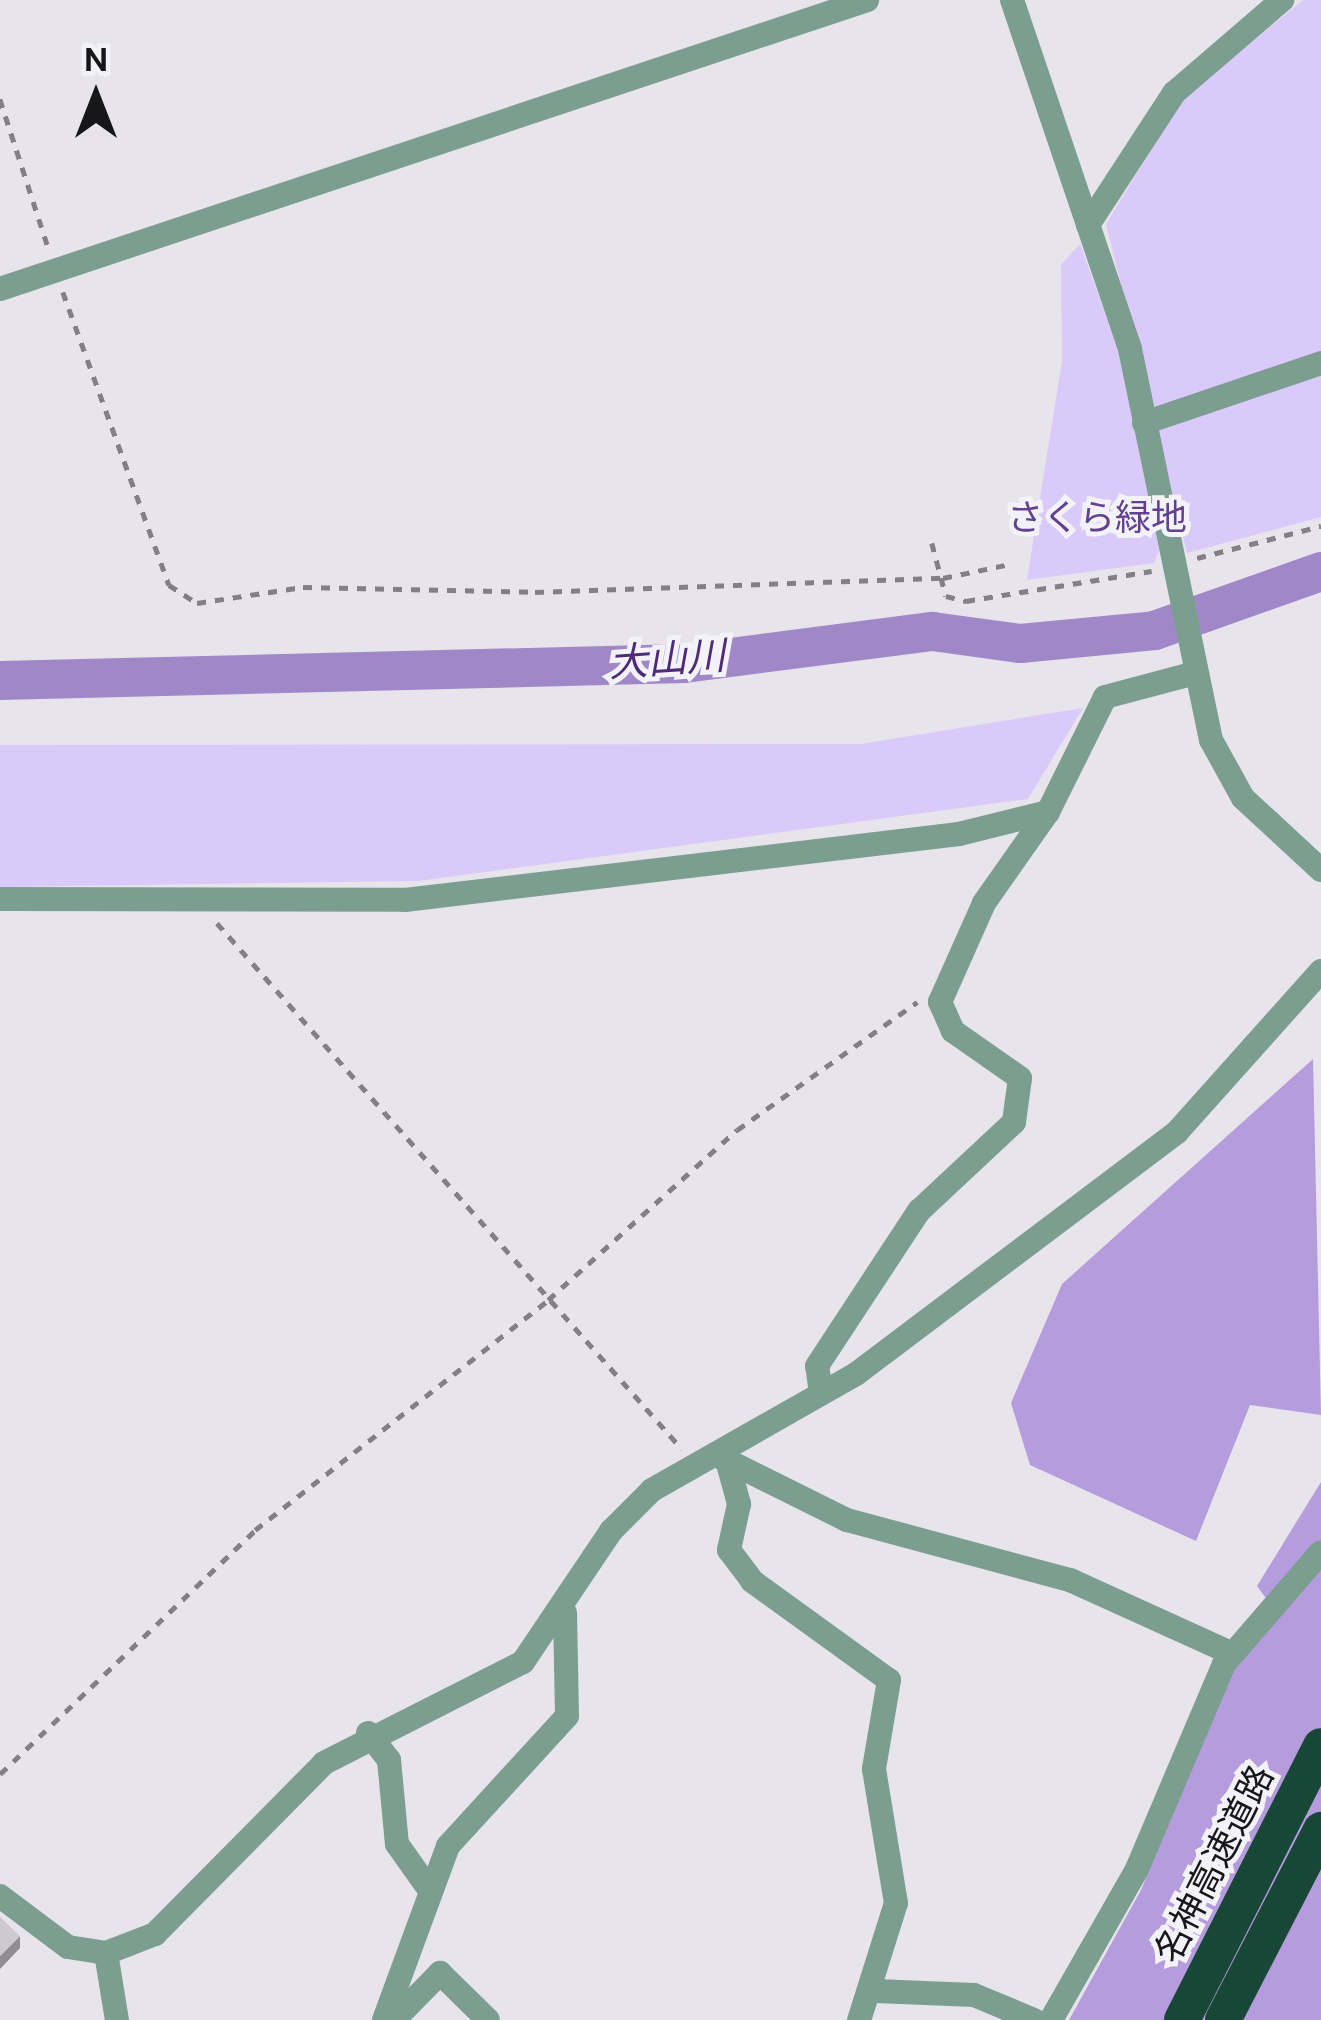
<!DOCTYPE html>
<meta charset="utf-8">
<style>
body{margin:0}
#map{position:relative;width:1321px;height:2020px;overflow:hidden;background:#e7e4ec;font-family:"DM Sans","Noto Sans JP",sans-serif}
div>[style]{position:absolute}
.green>*{inset:0;background:#dacaf9}
.forest>*{inset:0;background:#b49cdd}
.river>*{height:39px;margin:-19.5px;padding:0 19.5px;transform-origin:19.5px;border-radius:19.5px;background:#a088c8}
.path>*{height:4.5px;margin-top:-2.25px;transform-origin:0;background:repeating-linear-gradient(90deg,#828085 0 9px,transparent 0 18px)}
.minor>*{height:24px;margin:-12px;padding:0 12px;transform-origin:12px;border-radius:12px;background:#7c9e90}
.highway>*{height:36px;margin:-18px;padding:0 18px;transform-origin:18px;border-radius:18px;background:#194737}
.shaded-wall>*{inset:0;background:#8f8d92}
.building>*{inset:0;background:#ccc9d0}
span{translate:-50% -50%;white-space:nowrap;text-align:center;line-height:1.15;-webkit-text-stroke:10px #f4f2f9;paint-order:stroke}
.park-label{font-size:36px;color:#624290}
.street-label{font-size:36px;color:#171719}
.water-label{font-size:39px;color:#4d2b78;font-style:italic}
.north{position:absolute;left:36px;top:36px;width:120px;height:120px;-webkit-text-stroke:9px #f4f2f9;paint-order:stroke;rotate:0deg;font-size:33px;font-weight:700;line-height:48px;text-align:center;color:#171719}
.north::after{content:'';display:block;margin:auto;width:42px;height:54px;background:#171719;clip-path:polygon(50% 0,100% 100%,50% 72%,0 100%)}
</style>
<div id="map">
<div class="green">
<div style="clip-path:polygon(1303px 0,1321px 0,1321px 517px,1187px 553px,1106px 224px,1182px 99px)"></div>
<div style="clip-path:polygon(1080px 244px,1119px 352px,1159px 550px,1154px 563px,1027px 580px,1062px 361px,1061px 265px)"></div>
<div style="clip-path:polygon(1083px 708px,1028px 799px,418px 881px,0 887px,0 745px,861px 744px)"></div>
</div>
<div class="forest">
<div style="clip-path:polygon(1313px 1059px,1321px 1415px,1250px 1405px,1196px 1541px,1030px 1465px,1011px 1403px,1062px 1284px)"></div>
<div style="clip-path:polygon(1321px 1482px,1321px 2020px,1069px 2020px,1141px 1890px,1235px 1664px,1278px 1615px,1257px 1586px)"></div>
</div>
<div class="river">
<div style="left:0;top:680px;width:684px;rotate:-1.42deg"></div>
<div style="left:684px;top:663px;width:250px;rotate:-7.4deg"></div>
<div style="left:932px;top:631px;width:89px;rotate:7.8deg"></div>
<div style="left:1020px;top:643px;width:135px;rotate:-5.5deg"></div>
<div style="left:1154px;top:630px;width:177px;rotate:-19.5deg"></div>
</div>
<div class="path">
<div style="left:0;top:99px;width:156px;rotate:72deg"></div>
<div style="left:63px;top:292px;width:312px;rotate:70.1deg"></div>
<div style="left:169px;top:585px;width:33px;rotate:33deg"></div>
<div style="left:197px;top:603px;width:107px;rotate:-8.6deg"></div>
<div style="left:303px;top:587px;width:232px;rotate:1.2deg"></div>
<div style="left:535px;top:592px;width:408px;rotate:-2deg"></div>
<div style="left:943px;top:578px;width:63px;rotate:-11.8deg"></div>
<div style="left:932px;top:543px;width:55px;rotate:75.2deg"></div>
<div style="left:946px;top:596px;width:21px;rotate:14deg"></div>
<div style="left:966px;top:601px;width:188px;rotate:-9.2deg"></div>
<div style="left:1197px;top:558px;width:128px;rotate:-14.5deg"></div>
<div style="left:217px;top:923px;width:702px;rotate:48.52deg"></div>
<div style="left:0;top:1774px;width:353px;rotate:-43.7deg"></div>
<div style="left:255px;top:1530px;width:372px;rotate:-38.1deg"></div>
<div style="left:548px;top:1300px;width:254px;rotate:-42deg"></div>
<div style="left:737px;top:1130px;width:221px;rotate:-35.4deg"></div>
</div>
<div class="minor">
<div style="left:1012px;top:0;width:368px;rotate:71.3deg"></div>
<div style="left:1130px;top:349px;width:399px;rotate:78.3deg"></div>
<div style="left:1211px;top:740px;width:66px;rotate:61.1deg"></div>
<div style="left:1243px;top:798px;width:106px;rotate:42.7deg"></div>
<div style="left:1088px;top:225px;width:158px;rotate:-56.9deg"></div>
<div style="left:1174px;top:93px;width:143px;rotate:-40.7deg"></div>
<div style="left:0;top:289px;width:914px;rotate:-18.43deg"></div>
<div style="left:1144px;top:423px;width:187px;rotate:-18.7deg"></div>
<div style="left:0;top:899px;width:405px;rotate:0.1deg"></div>
<div style="left:405px;top:900px;width:558px;rotate:-6.79deg"></div>
<div style="left:959px;top:834px;width:92px;rotate:-13.9deg"></div>
<div style="left:821px;top:1393px;width:27px;rotate:-98deg"></div>
<div style="left:817px;top:1366px;width:186px;rotate:-56.7deg"></div>
<div style="left:919px;top:1211px;width:130px;rotate:-43.1deg"></div>
<div style="left:1014px;top:1122px;width:44px;rotate:-82.2deg"></div>
<div style="left:1020px;top:1078px;width:82px;rotate:-145deg"></div>
<div style="left:953px;top:1031px;width:32px;rotate:-114deg"></div>
<div style="left:940px;top:1002px;width:108px;rotate:-66deg"></div>
<div style="left:984px;top:903px;width:111px;rotate:-54.9deg"></div>
<div style="left:1048px;top:812px;width:128px;rotate:-63.6deg"></div>
<div style="left:1105px;top:697px;width:93px;rotate:-14.9deg"></div>
<div style="left:720px;top:1457px;width:142px;rotate:26.4deg"></div>
<div style="left:847px;top:1520px;width:231px;rotate:15.1deg"></div>
<div style="left:1070px;top:1580px;width:177px;rotate:24.4deg"></div>
<div style="left:727px;top:1460px;width:46px;rotate:74.7deg"></div>
<div style="left:739px;top:1504px;width:47px;rotate:102.3deg"></div>
<div style="left:729px;top:1550px;width:39px;rotate:53deg"></div>
<div style="left:752px;top:1581px;width:169px;rotate:35.9deg"></div>
<div style="left:889px;top:1680px;width:90px;rotate:99.6deg"></div>
<div style="left:874px;top:1769px;width:136px;rotate:80.7deg"></div>
<div style="left:896px;top:1903px;width:123px;rotate:107.5deg"></div>
<div style="left:368px;top:1733px;width:34px;rotate:52deg"></div>
<div style="left:389px;top:1760px;width:84px;rotate:84.6deg"></div>
<div style="left:397px;top:1844px;width:50px;rotate:54.7deg"></div>
<div style="left:0;top:1896px;width:85px;rotate:36.9deg"></div>
<div style="left:68px;top:1947px;width:38px;rotate:9deg"></div>
<div style="left:106px;top:1953px;width:53px;rotate:-21.2deg"></div>
<div style="left:155px;top:1934px;width:240px;rotate:-45.3deg"></div>
<div style="left:324px;top:1763px;width:223px;rotate:-26.9deg"></div>
<div style="left:523px;top:1662px;width:158px;rotate:-56.1deg"></div>
<div style="left:611px;top:1531px;width:58px;rotate:-45deg"></div>
<div style="left:652px;top:1490px;width:235px;rotate:-29.6deg"></div>
<div style="left:856px;top:1374px;width:402px;rotate:-37deg"></div>
<div style="left:1177px;top:1132px;width:216px;rotate:-48.2deg"></div>
<div style="left:106px;top:1953px;width:68px;rotate:80.7deg"></div>
<div style="left:876px;top:1991px;width:98px;rotate:2.3deg"></div>
<div style="left:974px;top:1995px;width:65px;rotate:22.6deg"></div>
<div style="left:384px;top:2020px;width:185px;rotate:-69.8deg"></div>
<div style="left:448px;top:1846px;width:176px;rotate:-47.5deg"></div>
<div style="left:567px;top:1716px;width:103px;rotate:-91.1deg"></div>
<div style="left:394px;top:2020px;width:66px;rotate:-45.6deg"></div>
<div style="left:440px;top:1973px;width:67px;rotate:44.4deg"></div>
<div style="left:1051px;top:2020px;width:174px;rotate:-60.3deg"></div>
<div style="left:1137px;top:1869px;width:223px;rotate:-67deg"></div>
<div style="left:1224px;top:1664px;width:148px;rotate:-49.1deg"></div>
</div>
<div class="highway">
<div style="left:1182px;top:2020px;width:307px;rotate:-63.1deg"></div>
<div style="left:1223px;top:2020px;width:214px;rotate:-62.7deg"></div>
</div>
<div class="shaded-wall">
<div style="clip-path:polygon(20px 1936px,20px 1948px,0 1969px,0 1956px)"></div>
</div>
<div class="building">
<div style="clip-path:polygon(0 1917px,20px 1936px,0 1956px)"></div>
</div>
<div class="park-label">
<span style="left:1097px;top:518px">さくら緑地</span>
</div>
<div class="street-label">
<span style="left:1214px;top:1864px;rotate:-63deg">名神高速道路</span>
</div>
<div class="water-label">
<span style="left:667px;top:660px;rotate:-4deg">大山川</span>
</div>
<div class="north">N</div>
</div>
